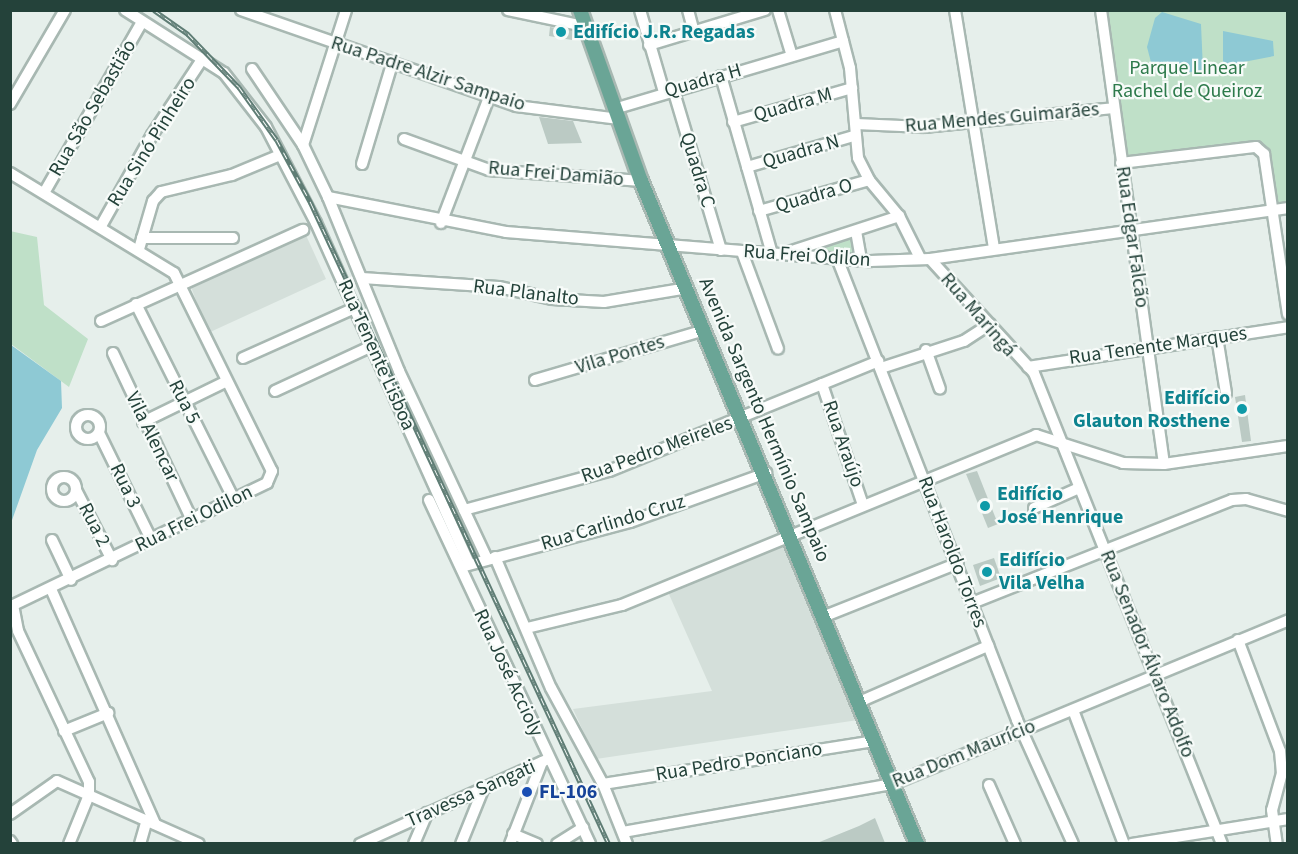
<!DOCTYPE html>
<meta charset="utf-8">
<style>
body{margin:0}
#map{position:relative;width:1298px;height:854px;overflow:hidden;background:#e6efeb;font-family:"Source Sans 3",sans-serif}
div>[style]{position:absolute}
.built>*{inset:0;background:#d4dfda}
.green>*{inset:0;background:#bfe0c8}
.water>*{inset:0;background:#8ec9d4}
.building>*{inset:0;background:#bbcac4}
.roads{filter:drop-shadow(2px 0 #a8b8b2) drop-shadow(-2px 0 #a8b8b2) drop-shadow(0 2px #a8b8b2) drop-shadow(0 -2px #a8b8b2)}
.minor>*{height:10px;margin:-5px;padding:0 5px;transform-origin:5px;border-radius:5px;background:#fff}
.minor>.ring{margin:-5px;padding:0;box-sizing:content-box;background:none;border:10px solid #fff;border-radius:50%}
.major>*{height:14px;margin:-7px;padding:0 7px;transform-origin:7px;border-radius:7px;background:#6aa596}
.rail>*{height:4.5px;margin-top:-2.25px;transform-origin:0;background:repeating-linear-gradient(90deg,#f7fbf9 0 7px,#5f7d75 0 14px);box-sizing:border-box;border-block:2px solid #5f7d75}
.dots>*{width:16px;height:16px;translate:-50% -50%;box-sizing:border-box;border:3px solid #f7fbf9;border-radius:50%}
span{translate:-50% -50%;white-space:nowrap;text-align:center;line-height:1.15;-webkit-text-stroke:4.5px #f7fbf9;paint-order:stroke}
.culture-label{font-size:20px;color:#0d838f;font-weight:700}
.left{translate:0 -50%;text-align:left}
.right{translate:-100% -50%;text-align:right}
.park-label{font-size:20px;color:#2d7a4b}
.street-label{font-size:20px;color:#24423a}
.transit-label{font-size:20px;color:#164399;font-weight:700}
.frame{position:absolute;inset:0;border:12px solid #24423a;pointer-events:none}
</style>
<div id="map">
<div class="built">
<div style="clip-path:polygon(304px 231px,326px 279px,208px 333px,190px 284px)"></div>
<div style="clip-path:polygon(782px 543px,789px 548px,858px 720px,596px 759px,573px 709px,712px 691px,668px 592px)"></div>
</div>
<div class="green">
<div style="clip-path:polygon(1107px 11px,1287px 11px,1287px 205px,1275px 207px,1255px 143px,1126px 158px)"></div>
<div style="clip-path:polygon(10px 231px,37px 237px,44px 305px,88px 339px,69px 387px,11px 344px)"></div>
<div style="clip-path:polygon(852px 235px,858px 257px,799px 251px)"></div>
</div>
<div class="water">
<div style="clip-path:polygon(1162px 12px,1201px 24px,1203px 70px,1166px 76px,1153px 70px,1147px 47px,1155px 18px)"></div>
<div style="clip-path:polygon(1223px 31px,1273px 41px,1274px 56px,1228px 65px,1223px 62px)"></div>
<div style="clip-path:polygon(11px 345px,61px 381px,62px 408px,37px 450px,11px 523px)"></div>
</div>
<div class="building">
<div style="clip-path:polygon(550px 27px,573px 31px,572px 40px,549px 36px)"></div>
<div style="clip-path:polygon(539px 117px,573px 121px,582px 143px,548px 144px)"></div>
<div style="clip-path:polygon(1245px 395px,1251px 441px,1242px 442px,1235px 397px)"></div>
<div style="clip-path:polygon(977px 471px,998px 524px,988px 528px,966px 474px)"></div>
<div style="clip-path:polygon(994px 558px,1001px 578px,980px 586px,973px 565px)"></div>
<div style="clip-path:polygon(875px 818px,885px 843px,817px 843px,859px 826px)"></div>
</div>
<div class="roads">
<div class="minor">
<div style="left:125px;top:10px;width:117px;rotate:32.5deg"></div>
<div style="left:224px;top:73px;width:68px;rotate:52.1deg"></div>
<div style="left:266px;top:127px;width:108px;rotate:62.5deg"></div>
<div style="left:316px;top:223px;width:374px;rotate:65.8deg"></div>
<div style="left:241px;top:10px;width:291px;rotate:19.2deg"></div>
<div style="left:516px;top:106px;width:104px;rotate:7.2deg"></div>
<div style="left:508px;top:10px;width:78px;rotate:11.9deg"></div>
<div style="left:640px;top:10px;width:85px;rotate:73.7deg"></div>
<div style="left:688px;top:10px;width:23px;rotate:75deg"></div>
<div style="left:778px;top:10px;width:48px;rotate:73.1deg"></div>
<div style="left:835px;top:10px;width:60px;rotate:75.5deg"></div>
<div style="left:850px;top:68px;width:90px;rotate:84.9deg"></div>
<div style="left:858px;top:158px;width:25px;rotate:63deg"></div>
<div style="left:869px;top:180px;width:47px;rotate:50.2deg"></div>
<div style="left:899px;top:216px;width:47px;rotate:63.4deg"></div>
<div style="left:955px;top:10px;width:242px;rotate:80.7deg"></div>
<div style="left:1101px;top:10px;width:458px;rotate:82.1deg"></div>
<div style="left:649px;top:45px;width:121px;rotate:-16.8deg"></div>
<div style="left:252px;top:69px;width:92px;rotate:56.1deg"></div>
<div style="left:303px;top:145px;width:58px;rotate:64.3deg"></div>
<div style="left:328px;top:197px;width:188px;rotate:67.8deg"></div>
<div style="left:399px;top:371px;width:208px;rotate:64.9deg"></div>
<div style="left:721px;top:76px;width:185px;rotate:74deg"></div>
<div style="left:673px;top:89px;width:168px;rotate:73.4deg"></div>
<div style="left:10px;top:104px;width:109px;rotate:-59.7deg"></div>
<div style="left:614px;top:109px;width:239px;rotate:-16.5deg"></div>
<div style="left:733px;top:122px;width:124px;rotate:-15.9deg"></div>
<div style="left:856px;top:124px;width:68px;rotate:2.5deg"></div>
<div style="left:924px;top:127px;width:190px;rotate:-5.7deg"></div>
<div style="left:404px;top:139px;width:90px;rotate:20deg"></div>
<div style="left:489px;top:170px;width:152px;rotate:4.1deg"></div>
<div style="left:303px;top:145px;width:142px;rotate:-72.3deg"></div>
<div style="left:1121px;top:163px;width:136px;rotate:-6.8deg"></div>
<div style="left:1256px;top:147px;width:11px;rotate:41deg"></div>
<div style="left:1264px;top:154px;width:162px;rotate:81.5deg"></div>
<div style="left:362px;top:164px;width:104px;rotate:-73.3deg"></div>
<div style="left:747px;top:167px;width:111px;rotate:-16.2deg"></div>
<div style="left:10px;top:173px;width:192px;rotate:31.4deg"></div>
<div style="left:174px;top:273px;width:221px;rotate:63.7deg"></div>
<div style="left:272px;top:471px;width:13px;rotate:113deg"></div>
<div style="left:267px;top:483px;width:282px;rotate:154.3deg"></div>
<div style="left:13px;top:605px;width:26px;rotate:79deg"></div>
<div style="left:18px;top:631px;width:167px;rotate:64.8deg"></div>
<div style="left:89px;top:782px;width:13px;rotate:90deg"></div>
<div style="left:89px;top:795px;width:53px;rotate:112.2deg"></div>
<div style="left:44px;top:193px;width:197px;rotate:-60.2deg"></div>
<div style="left:328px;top:197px;width:181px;rotate:11.1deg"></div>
<div style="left:506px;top:232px;width:365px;rotate:4.6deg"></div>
<div style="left:870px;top:261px;width:60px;rotate:-1.9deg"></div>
<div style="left:930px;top:259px;width:362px;rotate:-8.1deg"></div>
<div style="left:759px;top:211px;width:114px;rotate:-15.7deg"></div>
<div style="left:441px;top:223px;width:135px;rotate:-69.1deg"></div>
<div style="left:101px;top:226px;width:104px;rotate:-60.7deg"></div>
<div style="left:152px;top:135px;width:92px;rotate:-56.5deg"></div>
<div style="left:856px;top:231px;width:29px;rotate:80deg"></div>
<div style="left:142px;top:238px;width:91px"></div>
<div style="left:139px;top:249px;width:50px;rotate:-73.7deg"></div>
<div style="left:153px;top:201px;width:12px;rotate:-48deg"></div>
<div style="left:161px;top:192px;width:73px;rotate:-13.5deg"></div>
<div style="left:232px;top:175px;width:52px;rotate:-22.6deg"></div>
<div style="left:742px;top:252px;width:103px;rotate:69.6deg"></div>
<div style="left:789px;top:252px;width:116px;rotate:-18.1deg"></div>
<div style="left:837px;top:258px;width:496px;rotate:68.7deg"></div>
<div style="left:1017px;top:720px;width:136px;rotate:65.7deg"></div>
<div style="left:930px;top:259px;width:154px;rotate:47.6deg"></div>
<div style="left:1034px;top:373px;width:507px;rotate:68.24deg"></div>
<div style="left:362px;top:278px;width:137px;rotate:3.8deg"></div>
<div style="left:499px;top:287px;width:54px;rotate:12.8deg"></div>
<div style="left:552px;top:299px;width:52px;rotate:3.3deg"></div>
<div style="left:604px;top:302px;width:85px;rotate:-9.5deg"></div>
<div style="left:136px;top:304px;width:219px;rotate:63.4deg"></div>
<div style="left:101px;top:321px;width:222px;rotate:-24.3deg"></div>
<div style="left:1217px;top:337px;width:57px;rotate:80.9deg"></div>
<div style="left:926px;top:350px;width:41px;rotate:70.3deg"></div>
<div style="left:113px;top:353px;width:185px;rotate:64.7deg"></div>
<div style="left:243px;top:358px;width:123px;rotate:-24.1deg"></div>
<div style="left:1028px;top:367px;width:263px;rotate:-8.7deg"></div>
<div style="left:881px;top:368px;width:87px;rotate:-18deg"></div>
<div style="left:964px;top:341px;width:31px;rotate:-33deg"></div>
<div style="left:535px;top:380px;width:177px;rotate:-16.4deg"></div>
<div style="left:822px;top:384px;width:128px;rotate:71.3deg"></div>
<div style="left:275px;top:391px;width:107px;rotate:-24.9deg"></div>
<div class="ring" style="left:76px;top:415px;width:14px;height:14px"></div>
<div style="left:143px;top:422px;width:93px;rotate:-26deg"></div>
<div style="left:99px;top:433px;width:118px;rotate:63.9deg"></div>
<div class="ring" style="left:52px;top:477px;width:14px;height:14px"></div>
<div style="left:76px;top:490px;width:79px;rotate:62.8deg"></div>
<div style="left:429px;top:500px;width:380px;rotate:64.9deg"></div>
<div style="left:1034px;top:508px;width:49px;rotate:-24deg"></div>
<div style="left:464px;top:510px;width:150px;rotate:-15.1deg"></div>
<div style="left:609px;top:471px;width:291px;rotate:-22.2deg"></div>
<div style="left:52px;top:540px;width:44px;rotate:64.6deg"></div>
<div style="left:495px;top:557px;width:142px;rotate:66.9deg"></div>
<div style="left:551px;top:688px;width:109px;rotate:61.6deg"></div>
<div style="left:603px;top:784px;width:65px;rotate:68.2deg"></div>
<div style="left:465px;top:566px;width:171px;rotate:-14.9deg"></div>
<div style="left:630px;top:522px;width:145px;rotate:-19.8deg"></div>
<div style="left:51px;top:589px;width:257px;rotate:66.1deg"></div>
<div style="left:972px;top:603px;width:280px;rotate:-21.6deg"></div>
<div style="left:1232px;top:500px;width:14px;rotate:-4deg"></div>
<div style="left:1246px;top:499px;width:44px;rotate:15.9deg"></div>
<div style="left:825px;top:616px;width:143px;rotate:-21.7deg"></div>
<div style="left:527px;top:628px;width:98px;rotate:-13.6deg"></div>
<div style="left:622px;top:605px;width:448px;rotate:-22.3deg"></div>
<div style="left:1036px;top:435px;width:91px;rotate:17.8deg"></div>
<div style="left:1123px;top:463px;width:41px;rotate:1.4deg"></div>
<div style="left:1164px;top:464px;width:125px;rotate:-8.3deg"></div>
<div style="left:1238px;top:640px;width:119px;rotate:69.3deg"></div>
<div style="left:1280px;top:751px;width:22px;rotate:85deg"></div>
<div style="left:1282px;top:773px;width:38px;rotate:105deg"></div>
<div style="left:1272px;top:810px;width:34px;rotate:82deg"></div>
<div style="left:859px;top:702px;width:141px;rotate:-23.5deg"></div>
<div style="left:1073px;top:710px;width:143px;rotate:69.2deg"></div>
<div style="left:64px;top:731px;width:48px;rotate:-22.2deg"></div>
<div style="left:603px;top:784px;width:274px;rotate:-9deg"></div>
<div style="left:989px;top:785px;width:64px;rotate:66.2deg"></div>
<div style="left:10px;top:814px;width:57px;rotate:-35.1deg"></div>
<div style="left:57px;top:781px;width:155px;rotate:23.9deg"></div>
<div style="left:623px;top:832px;width:274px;rotate:-10.1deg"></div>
<div style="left:893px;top:784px;width:428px;rotate:-22.5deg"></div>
<div style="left:513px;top:834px;width:26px;rotate:23deg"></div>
<div style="left:10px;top:841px;width:4px;rotate:56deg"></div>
<div style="left:140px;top:844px;width:25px;rotate:-74deg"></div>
<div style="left:360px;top:844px;width:206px;rotate:-24.3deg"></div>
<div style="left:414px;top:844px;width:34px;rotate:-67deg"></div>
<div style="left:461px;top:844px;width:61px;rotate:-68deg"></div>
<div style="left:510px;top:844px;width:88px;rotate:-68.7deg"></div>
<div style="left:557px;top:844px;width:31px;rotate:-32deg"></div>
<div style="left:1132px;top:844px;width:158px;rotate:-9.1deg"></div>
</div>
<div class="major">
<div style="left:580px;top:10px;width:182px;rotate:70.4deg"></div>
<div style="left:641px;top:181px;width:718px;rotate:67.4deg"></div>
</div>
</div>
<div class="rail">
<div style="left:154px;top:10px;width:42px;rotate:35.2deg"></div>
<div style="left:188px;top:34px;width:74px;rotate:46.1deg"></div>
<div style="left:239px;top:87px;width:65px;rotate:54.4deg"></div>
<div style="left:277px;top:140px;width:72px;rotate:61.6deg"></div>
<div style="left:311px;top:203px;width:707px;rotate:65.07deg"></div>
</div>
<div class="dots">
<div style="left:561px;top:32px;background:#0f9aa8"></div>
<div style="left:1242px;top:409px;background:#0f9aa8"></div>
<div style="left:985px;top:506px;background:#0f9aa8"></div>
<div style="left:987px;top:572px;background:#0f9aa8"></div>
<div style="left:527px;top:792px;background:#1a4fb4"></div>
</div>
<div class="culture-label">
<span class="left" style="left:573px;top:32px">Edifício J.R. Regadas</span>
<span class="right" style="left:1230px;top:410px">Edifício<br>Glauton Rosthene</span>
<span class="left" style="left:997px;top:506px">Edifício<br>José Henrique</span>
<span class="left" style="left:999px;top:572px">Edifício<br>Vila Velha</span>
</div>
<div class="park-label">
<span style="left:1187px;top:80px">Parque Linear<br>Rachel de Queiroz</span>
</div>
<div class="street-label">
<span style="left:428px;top:74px;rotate:18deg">Rua Padre Alzir Sampaio</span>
<span style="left:703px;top:81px;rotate:-16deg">Quadra H</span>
<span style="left:793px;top:105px;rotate:-16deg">Quadra M</span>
<span style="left:93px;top:108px;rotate:-60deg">Rua São Sebastião</span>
<span style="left:1002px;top:118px;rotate:-5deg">Rua Mendes Guimarães</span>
<span style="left:152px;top:142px;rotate:-58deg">Rua Sinó Pinheiro</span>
<span style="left:801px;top:152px;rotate:-16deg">Quadra N</span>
<span style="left:697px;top:170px;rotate:73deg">Quadra C</span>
<span style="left:556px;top:174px;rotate:5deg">Rua Frei Damião</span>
<span style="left:814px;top:196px;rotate:-16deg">Quadra O</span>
<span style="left:1132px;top:237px;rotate:82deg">Rua Edgar Falcão</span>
<span style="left:807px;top:256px;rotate:4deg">Rua Frei Odilon</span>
<span style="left:526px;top:293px;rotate:7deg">Rua Planalto</span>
<span style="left:978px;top:315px;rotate:49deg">Rua Maringá</span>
<span style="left:1158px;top:346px;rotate:-8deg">Rua Tenente Marques</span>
<span style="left:376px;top:355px;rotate:66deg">Rua Tenente Lisboa</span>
<span style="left:620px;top:355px;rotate:-17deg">Vila Pontes</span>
<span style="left:184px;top:402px;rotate:63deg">Rua 5</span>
<span style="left:764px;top:420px;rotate:67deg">Avenida Sargento Hermínio Sampaio</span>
<span style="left:152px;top:437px;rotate:64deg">Vila Alencar</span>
<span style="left:843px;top:444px;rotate:71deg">Rua Araújo</span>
<span style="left:657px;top:450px;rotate:-20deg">Rua Pedro Meireles</span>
<span style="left:125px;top:486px;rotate:64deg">Rua 3</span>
<span style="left:194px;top:519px;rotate:-26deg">Rua Frei Odilon</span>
<span style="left:613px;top:523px;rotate:-17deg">Rua Carlindo Cruz</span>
<span style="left:94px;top:525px;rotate:63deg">Rua 2</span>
<span style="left:952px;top:552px;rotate:69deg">Rua Haroldo Torres</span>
<span style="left:1147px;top:654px;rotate:68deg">Rua Senador Álvaro Adolfo</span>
<span style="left:508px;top:673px;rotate:65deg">Rua José Accioly</span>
<span style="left:964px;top:754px;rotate:-22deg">Rua Dom Maurício</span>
<span style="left:739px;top:762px;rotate:-9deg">Rua Pedro Ponciano</span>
<span style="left:471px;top:794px;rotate:-24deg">Travessa Sangati</span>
</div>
<div class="transit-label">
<span class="left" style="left:539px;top:792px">FL-106</span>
</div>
<div class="frame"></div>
</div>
